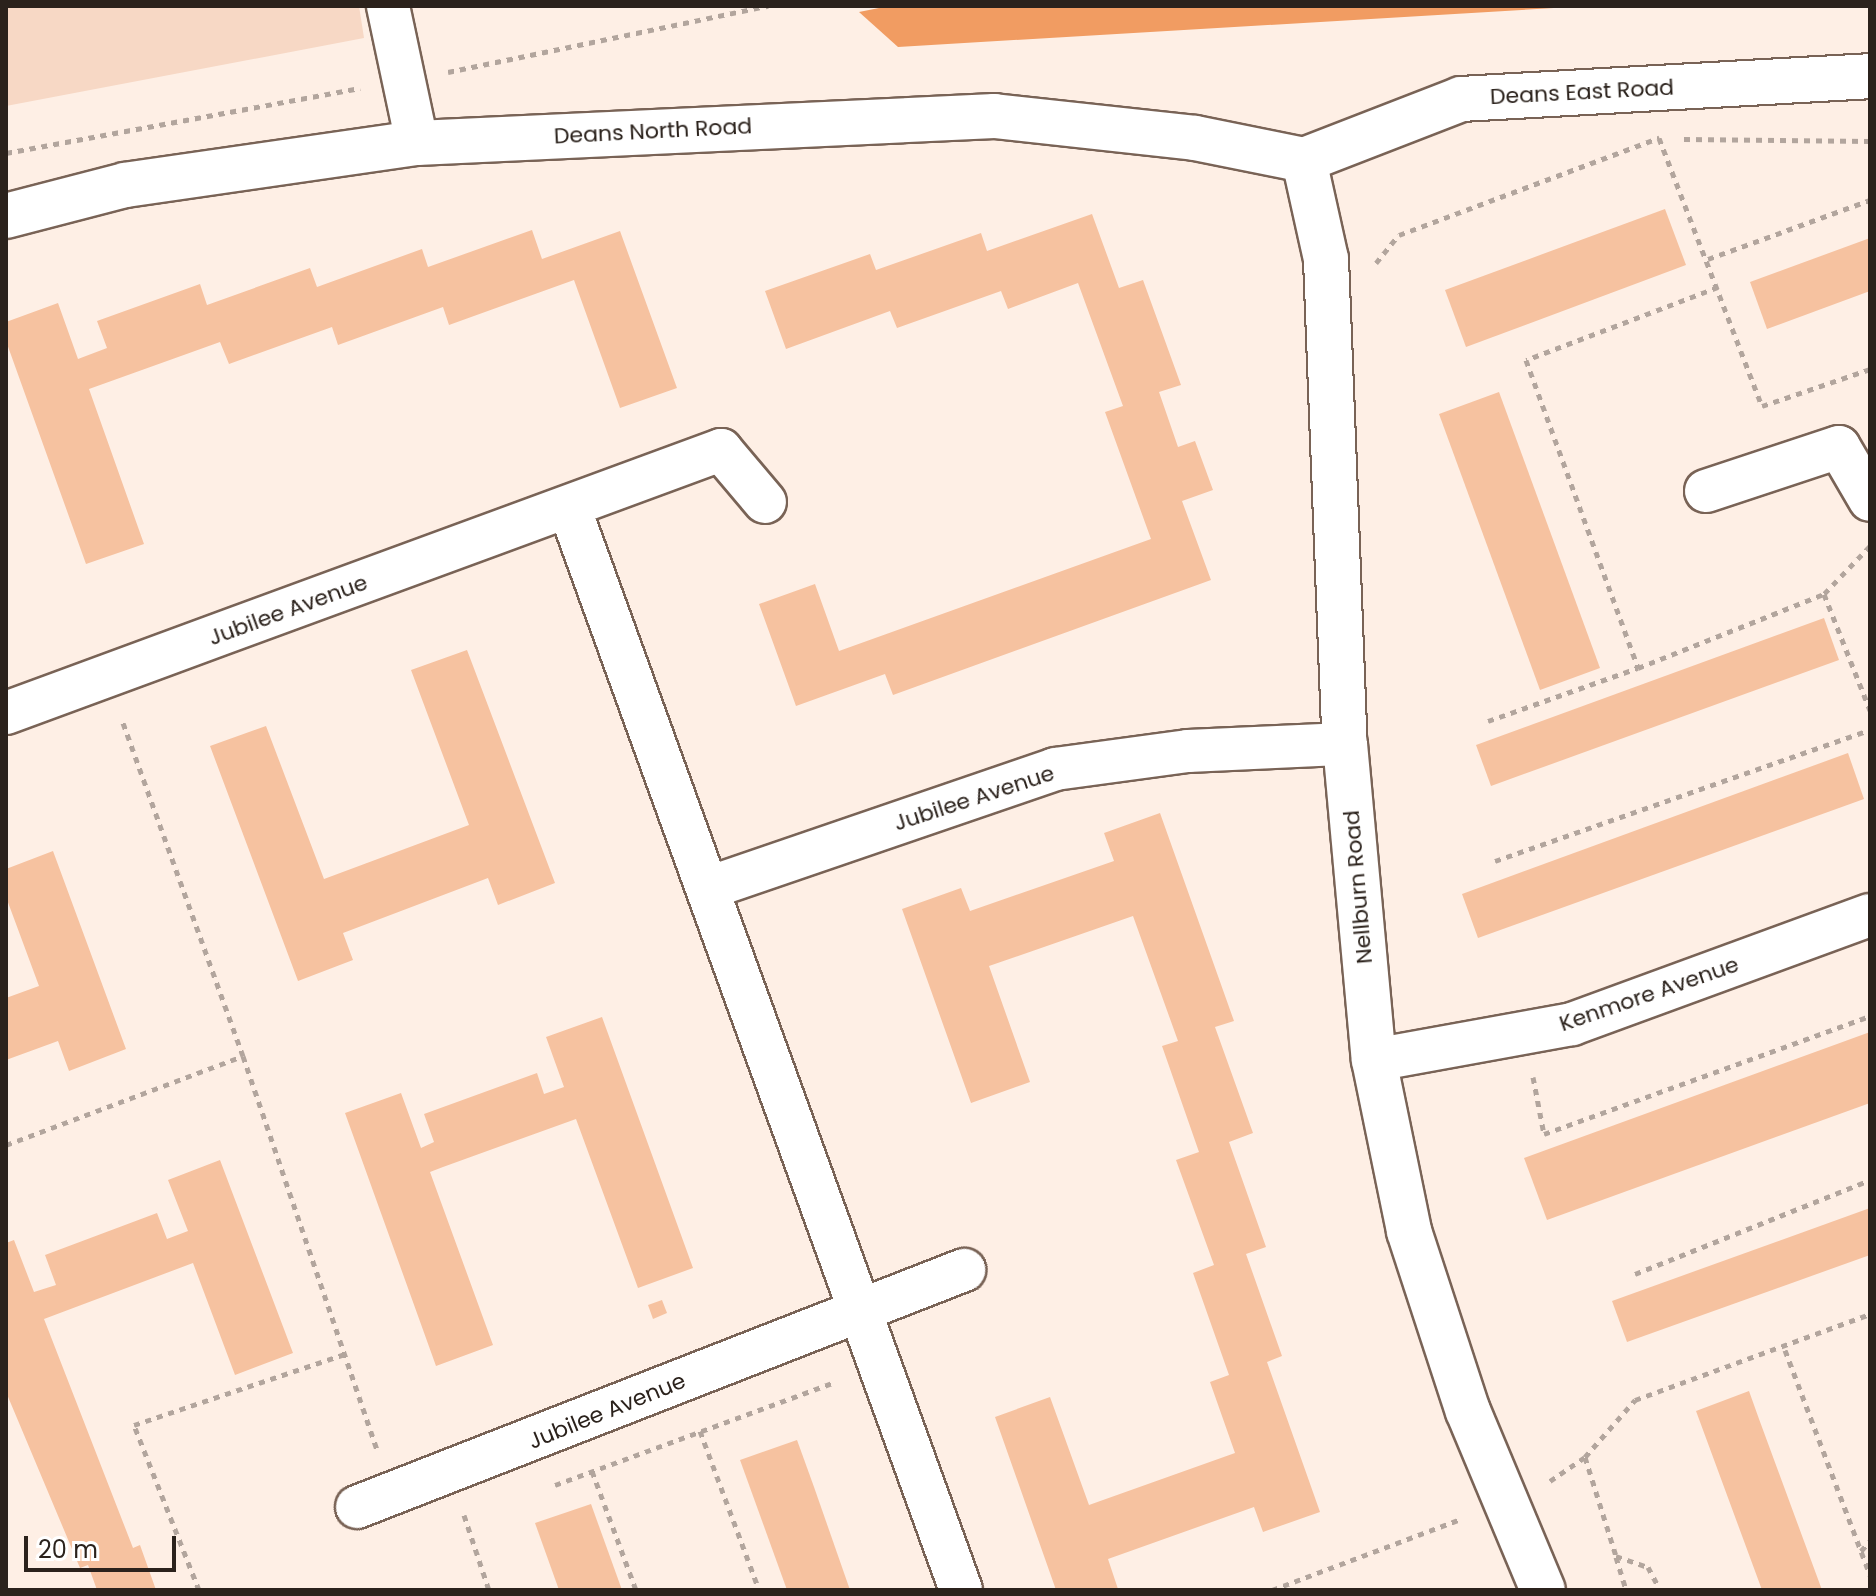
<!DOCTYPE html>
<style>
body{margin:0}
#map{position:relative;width:1876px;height:1596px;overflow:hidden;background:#feefe5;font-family:Poppins,sans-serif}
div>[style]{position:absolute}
.green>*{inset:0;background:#f7d8c5}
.forest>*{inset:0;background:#f19c62}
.building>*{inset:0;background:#f6c2a0}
.path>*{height:5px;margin-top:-2.5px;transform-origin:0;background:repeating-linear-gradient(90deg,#b2a59d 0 6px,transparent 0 12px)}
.roads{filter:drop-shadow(2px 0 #796356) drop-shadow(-2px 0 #796356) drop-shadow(0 2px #796356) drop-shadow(0 -2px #796356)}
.minor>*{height:42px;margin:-21px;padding:0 21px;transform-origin:21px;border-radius:21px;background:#fff}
.tertiary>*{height:44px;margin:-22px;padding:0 22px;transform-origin:22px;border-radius:22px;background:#fff}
span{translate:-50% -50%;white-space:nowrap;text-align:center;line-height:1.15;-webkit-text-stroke:8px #fff;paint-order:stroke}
.street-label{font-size:22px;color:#2b221c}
.frame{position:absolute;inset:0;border:8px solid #2b221c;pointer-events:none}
.scale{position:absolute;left:24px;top:1536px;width:152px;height:36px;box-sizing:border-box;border:4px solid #2b221c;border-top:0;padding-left:10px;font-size:24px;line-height:28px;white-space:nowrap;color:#2b221c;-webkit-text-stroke:6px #fff;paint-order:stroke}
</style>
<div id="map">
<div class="green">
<div style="clip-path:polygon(6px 6px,359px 6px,364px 38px,6px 106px)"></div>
</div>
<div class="forest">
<div style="clip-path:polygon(889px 6px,1588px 6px,898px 47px,859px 12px)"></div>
</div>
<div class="building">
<div style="clip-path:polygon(1665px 209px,1686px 265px,1466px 347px,1445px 290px)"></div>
<div style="clip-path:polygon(1092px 214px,1119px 288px,1143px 280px,1181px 385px,1159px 392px,1178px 447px,1195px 441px,1213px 490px,1182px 501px,1211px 580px,893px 695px,885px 674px,796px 706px,759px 604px,815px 584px,839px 651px,1151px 539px,1105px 412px,1123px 406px,1078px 283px,1008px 309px,1001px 291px,897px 328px,890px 311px,786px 349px,765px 291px,870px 254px,876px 270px,981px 233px,987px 251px)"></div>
<div style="clip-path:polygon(532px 230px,542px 259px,620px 231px,677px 388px,620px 408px,574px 280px,449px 325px,443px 307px,338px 345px,332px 327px,229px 364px,220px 342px,89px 389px,144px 544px,86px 564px,6px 341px,6px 322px,58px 303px,78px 359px,107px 348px,97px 321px,200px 284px,207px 305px,310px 268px,317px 287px,422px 249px,428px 267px)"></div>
<div style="clip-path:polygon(1870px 238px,1870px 291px,1767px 329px,1750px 282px)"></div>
<div style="clip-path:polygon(1499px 392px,1600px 668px,1540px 690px,1439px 414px)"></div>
<div style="clip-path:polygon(1824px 618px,1839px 660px,1491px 786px,1476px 745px)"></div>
<div style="clip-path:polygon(467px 650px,555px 883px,498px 905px,488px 878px,343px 933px,353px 960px,298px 981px,210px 746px,266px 726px,324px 879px,469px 825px,411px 670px)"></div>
<div style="clip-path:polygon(1848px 753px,1864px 799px,1478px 938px,1462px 894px)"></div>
<div style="clip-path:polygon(1160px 813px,1234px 1021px,1215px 1027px,1253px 1133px,1229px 1142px,1266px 1247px,1246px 1254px,1282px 1356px,1267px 1362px,1320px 1512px,1263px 1532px,1254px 1507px,1108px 1559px,1118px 1589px,1056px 1590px,995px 1417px,1050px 1397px,1089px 1505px,1235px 1453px,1210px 1382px,1229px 1375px,1193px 1273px,1214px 1265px,1176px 1160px,1199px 1152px,1162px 1046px,1178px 1041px,1133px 916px,989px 966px,1030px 1082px,971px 1103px,902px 909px,961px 888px,970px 911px,1114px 861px,1104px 833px)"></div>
<div style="clip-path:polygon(53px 851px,126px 1049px,69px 1071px,58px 1041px,6px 1060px,6px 998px,39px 986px,6px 897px,6px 869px)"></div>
<div style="clip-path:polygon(602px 1017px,693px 1268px,638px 1288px,576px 1119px,443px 1167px,430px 1172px,493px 1345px,436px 1366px,345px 1113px,401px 1093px,421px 1148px,434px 1142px,424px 1114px,537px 1073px,544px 1094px,564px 1087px,546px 1037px)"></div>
<div style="clip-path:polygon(1870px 1032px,1870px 1103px,1547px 1220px,1524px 1158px)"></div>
<div style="clip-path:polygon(220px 1160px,293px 1353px,235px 1375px,193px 1263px,44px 1319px,133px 1548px,140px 1545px,156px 1590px,97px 1590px,88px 1565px,80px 1568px,6px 1392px,6px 1243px,14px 1240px,34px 1292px,56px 1285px,45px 1255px,157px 1213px,167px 1239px,188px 1231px,168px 1180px)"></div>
<div style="clip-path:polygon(1870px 1208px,1870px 1255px,1627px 1342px,1612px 1301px)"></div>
<div style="clip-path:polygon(662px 1300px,667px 1313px,653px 1319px,648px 1305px)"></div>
<div style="clip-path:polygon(1749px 1391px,1759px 1419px,1822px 1590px,1762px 1590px,1696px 1411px)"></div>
<div style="clip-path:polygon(797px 1440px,814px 1487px,850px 1590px,787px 1590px,740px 1460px)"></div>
<div style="clip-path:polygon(591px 1504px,622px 1590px,559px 1590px,535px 1523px)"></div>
</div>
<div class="path">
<div style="left:448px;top:72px;width:327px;rotate:-11.7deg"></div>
<div style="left:1684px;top:139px;width:186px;rotate:0.6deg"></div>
<div style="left:6px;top:153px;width:360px;rotate:-10.4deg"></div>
<div style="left:1708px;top:259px;width:172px;rotate:-20deg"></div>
<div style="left:1376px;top:263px;width:36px;rotate:-51deg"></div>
<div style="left:1399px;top:235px;width:278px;rotate:-20.5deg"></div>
<div style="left:1659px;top:138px;width:287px;rotate:69deg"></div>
<div style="left:1762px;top:406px;width:114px;rotate:-18.9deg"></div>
<div style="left:1718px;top:287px;width:205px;rotate:159.2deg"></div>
<div style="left:1526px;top:360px;width:328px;rotate:70deg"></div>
<div style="left:1638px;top:668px;width:200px;rotate:-21.7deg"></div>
<div style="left:1870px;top:546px;width:66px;rotate:133.8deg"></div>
<div style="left:1824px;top:594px;width:125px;rotate:68.4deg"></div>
<div style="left:1488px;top:721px;width:159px;rotate:-19.5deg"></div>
<div style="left:1495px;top:861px;width:397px;rotate:-19.3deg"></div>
<div style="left:243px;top:1056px;width:415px;rotate:71.2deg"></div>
<div style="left:1533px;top:1077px;width:58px;rotate:79.1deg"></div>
<div style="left:1544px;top:1134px;width:347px;rotate:-19.9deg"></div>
<div style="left:6px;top:1145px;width:253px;rotate:-20.6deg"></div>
<div style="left:243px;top:1056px;width:357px;rotate:-109.8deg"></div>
<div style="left:1635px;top:1274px;width:253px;rotate:-21.8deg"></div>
<div style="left:1785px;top:1350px;width:241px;rotate:69.3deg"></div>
<div style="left:700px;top:1431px;width:170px;rotate:69.6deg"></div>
<div style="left:1585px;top:1457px;width:104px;rotate:72.6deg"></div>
<div style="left:1616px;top:1556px;width:34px;rotate:19deg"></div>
<div style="left:1648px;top:1567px;width:26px;rotate:62deg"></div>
<div style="left:592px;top:1471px;width:127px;rotate:69.7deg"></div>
<div style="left:1550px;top:1481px;width:42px;rotate:-34.4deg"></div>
<div style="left:1585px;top:1457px;width:76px;rotate:-48.7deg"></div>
<div style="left:1635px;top:1400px;width:250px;rotate:-20.1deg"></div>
<div style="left:555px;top:1485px;width:298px;rotate:-20.2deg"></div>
<div style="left:464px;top:1515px;width:79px;rotate:71.6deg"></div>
<div style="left:1861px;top:1551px;width:13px;rotate:-48deg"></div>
<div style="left:1616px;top:1557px;width:34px;rotate:73deg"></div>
<div style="left:199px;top:1590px;width:177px;rotate:-111.5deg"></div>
<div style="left:134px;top:1425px;width:223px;rotate:-18.6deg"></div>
<div style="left:1272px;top:1590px;width:202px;rotate:-20.6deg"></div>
</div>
<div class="roads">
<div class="minor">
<div style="left:388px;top:6px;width:140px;rotate:78deg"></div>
<div style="left:1706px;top:491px;width:140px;rotate:-18.3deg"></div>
<div style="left:1839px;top:447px;width:61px;rotate:59.7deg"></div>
<div style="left:569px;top:507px;width:1152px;rotate:70.1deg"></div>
<div style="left:6px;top:713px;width:762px;rotate:-20.2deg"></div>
<div style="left:721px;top:450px;width:68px;rotate:49.8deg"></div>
<div style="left:708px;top:888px;width:367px;rotate:-18.9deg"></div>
<div style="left:1055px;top:769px;width:134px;rotate:-7.7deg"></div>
<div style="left:1188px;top:751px;width:157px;rotate:-2.6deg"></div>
<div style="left:1374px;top:1060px;width:201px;rotate:-10.3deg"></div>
<div style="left:1572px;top:1024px;width:317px;rotate:-20.1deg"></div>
<div style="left:357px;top:1507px;width:652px;rotate:-21.33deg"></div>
</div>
<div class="tertiary">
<div style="left:1304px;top:160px;width:101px;rotate:77.5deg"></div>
<div style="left:1326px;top:259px;width:485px;rotate:87.8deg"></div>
<div style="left:1345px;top:744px;width:317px;rotate:84.8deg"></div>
<div style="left:1374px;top:1060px;width:175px;rotate:78.4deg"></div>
<div style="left:1409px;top:1231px;width:189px;rotate:71.9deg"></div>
<div style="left:1468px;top:1411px;width:194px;rotate:67.3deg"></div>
<div style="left:1304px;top:160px;width:168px;rotate:-21.2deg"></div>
<div style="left:1461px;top:99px;width:410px;rotate:-3.2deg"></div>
<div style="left:6px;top:216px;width:123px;rotate:-14.6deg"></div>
<div style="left:125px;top:185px;width:295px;rotate:-8.2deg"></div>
<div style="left:417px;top:143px;width:578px;rotate:-2.68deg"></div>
<div style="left:994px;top:116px;width:202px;rotate:6.2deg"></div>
<div style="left:1195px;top:138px;width:111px;rotate:11.4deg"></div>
</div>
</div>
<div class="street-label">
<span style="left:1582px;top:92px;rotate:-3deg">Deans East Road</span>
<span style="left:653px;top:131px;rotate:-3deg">Deans North Road</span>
<span style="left:288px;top:610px;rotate:-20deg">Jubilee Avenue</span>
<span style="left:974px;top:798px;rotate:-18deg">Jubilee Avenue</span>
<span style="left:1358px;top:887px;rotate:-95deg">Nellburn Road</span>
<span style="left:1649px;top:994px;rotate:-19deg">Kenmore Avenue</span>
<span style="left:607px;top:1411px;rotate:-22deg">Jubilee Avenue</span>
</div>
<div class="frame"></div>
<div class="scale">20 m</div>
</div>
